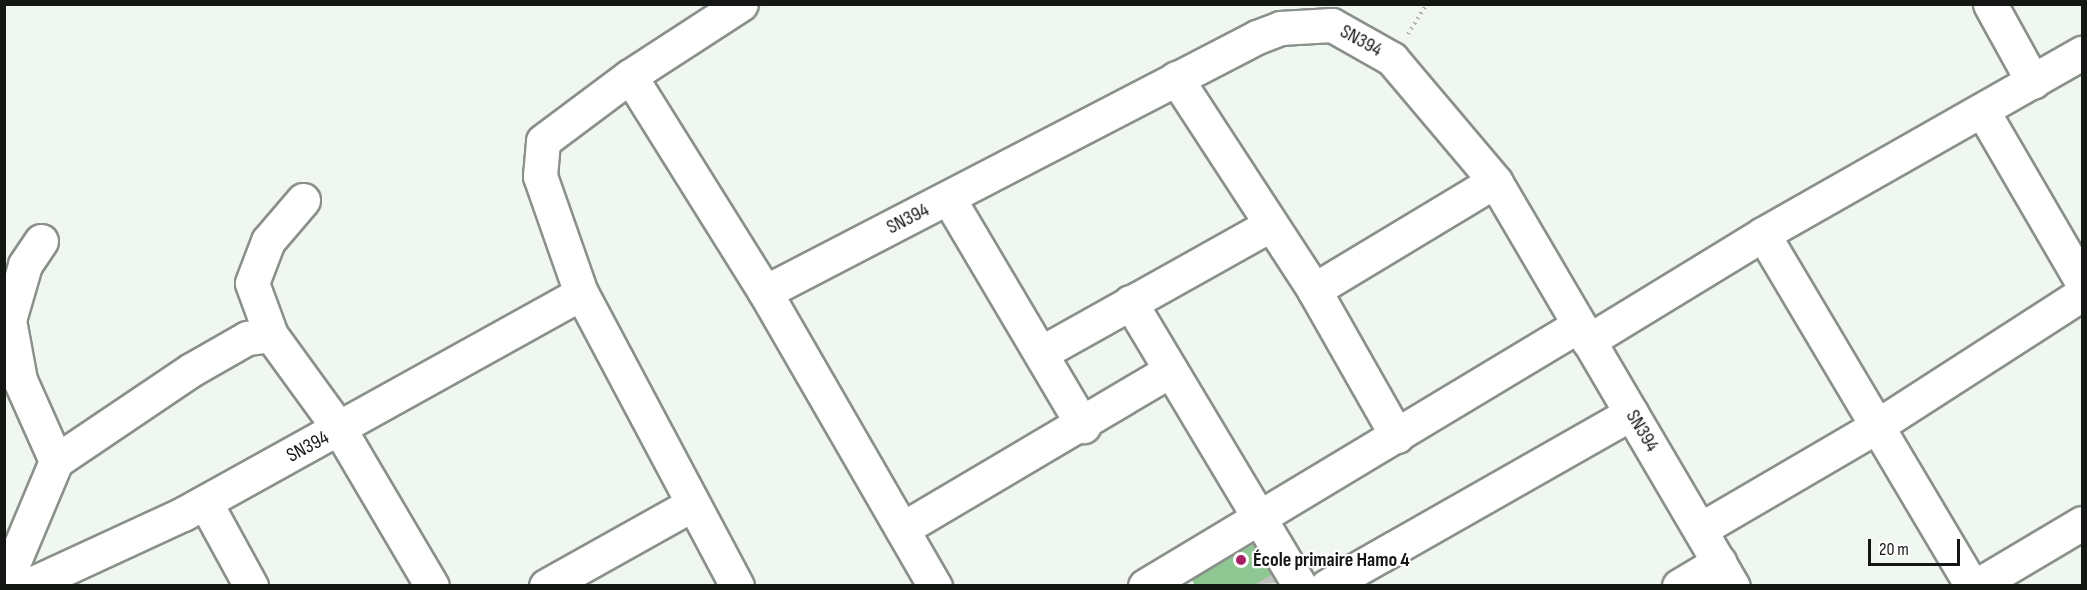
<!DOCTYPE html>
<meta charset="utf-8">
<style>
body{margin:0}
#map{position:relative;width:2087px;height:590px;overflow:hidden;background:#f0f6f0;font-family:"Sofia Sans Condensed",sans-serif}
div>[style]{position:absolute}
.shadow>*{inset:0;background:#0003}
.building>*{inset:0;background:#8ec791}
.path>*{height:4px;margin-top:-2px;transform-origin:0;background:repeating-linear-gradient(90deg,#a5aaa5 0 1.5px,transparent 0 6px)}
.roads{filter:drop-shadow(2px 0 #8a908a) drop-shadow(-2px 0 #8a908a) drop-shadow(0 2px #8a908a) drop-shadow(0 -2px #8a908a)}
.minor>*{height:33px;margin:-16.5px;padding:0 16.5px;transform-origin:16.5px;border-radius:16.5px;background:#fff}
.dots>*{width:16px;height:16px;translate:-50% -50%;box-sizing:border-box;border:3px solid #fff;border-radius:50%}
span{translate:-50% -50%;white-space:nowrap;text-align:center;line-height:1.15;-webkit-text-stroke:4.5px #fff;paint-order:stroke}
.street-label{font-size:20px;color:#151715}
.poi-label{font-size:20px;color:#151715;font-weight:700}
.left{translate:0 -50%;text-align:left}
.frame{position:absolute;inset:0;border:6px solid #151715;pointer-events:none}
.scale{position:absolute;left:1868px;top:539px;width:92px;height:27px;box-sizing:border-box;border:3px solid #151715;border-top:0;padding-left:8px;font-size:18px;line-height:21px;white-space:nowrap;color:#151715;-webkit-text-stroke:4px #fff;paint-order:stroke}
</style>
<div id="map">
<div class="shadow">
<div style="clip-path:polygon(1254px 546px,1267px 553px,1283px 583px,1197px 586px)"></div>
</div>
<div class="building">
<div style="clip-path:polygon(1254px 544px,1271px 575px,1252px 586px,1195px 586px,1191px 578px)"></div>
</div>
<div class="path">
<div style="left:1408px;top:34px;width:36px;rotate:-58deg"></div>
</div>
<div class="roads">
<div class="minor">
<div style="left:1990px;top:4px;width:89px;rotate:61.1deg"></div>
<div style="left:630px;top:76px;width:132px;rotate:-33deg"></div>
<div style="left:1176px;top:78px;width:253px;rotate:56.9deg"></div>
<div style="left:1314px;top:290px;width:168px;rotate:60.4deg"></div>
<div style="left:1982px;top:110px;width:199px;rotate:59.8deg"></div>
<div style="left:949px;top:199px;width:264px;rotate:59.4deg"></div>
<div style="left:1763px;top:234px;width:409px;rotate:59.3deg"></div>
<div style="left:41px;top:241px;width:29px;rotate:124deg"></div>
<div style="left:25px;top:265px;width:57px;rotate:106.2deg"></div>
<div style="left:9px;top:320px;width:61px;rotate:79.6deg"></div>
<div style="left:20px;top:380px;width:89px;rotate:66deg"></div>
<div style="left:1314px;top:290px;width:211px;rotate:-31.1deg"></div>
<div style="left:765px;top:292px;width:554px;rotate:-27.4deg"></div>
<div style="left:1257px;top:37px;width:25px;rotate:-21deg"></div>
<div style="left:1280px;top:28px;width:52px;rotate:-3.3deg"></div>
<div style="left:1332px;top:25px;width:69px;rotate:29.5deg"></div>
<div style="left:1392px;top:59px;width:160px;rotate:49.8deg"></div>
<div style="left:1495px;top:181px;width:470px;rotate:59.6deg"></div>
<div style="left:1130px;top:302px;width:331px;rotate:59.1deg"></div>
<div style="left:271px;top:335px;width:55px;rotate:-110.1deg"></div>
<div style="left:252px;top:283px;width:45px;rotate:-69.1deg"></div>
<div style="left:268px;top:241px;width:54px;rotate:-49.5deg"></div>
<div style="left:1588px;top:341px;width:205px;rotate:-31.4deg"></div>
<div style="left:1763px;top:234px;width:367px;rotate:-29.6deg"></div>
<div style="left:1041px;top:353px;width:262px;rotate:-29.2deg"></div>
<div style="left:205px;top:502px;width:96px;rotate:61.3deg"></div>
<div style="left:902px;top:529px;width:312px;rotate:-30.6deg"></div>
<div style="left:1701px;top:529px;width:204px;rotate:-30.3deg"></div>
<div style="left:1877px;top:426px;width:244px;rotate:-32.8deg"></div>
<div style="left:4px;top:585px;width:134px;rotate:-67.2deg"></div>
<div style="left:56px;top:461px;width:163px;rotate:-34deg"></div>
<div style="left:191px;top:370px;width:64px;rotate:-29.7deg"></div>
<div style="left:247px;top:338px;width:24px;rotate:-7deg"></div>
<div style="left:271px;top:335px;width:117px;rotate:54deg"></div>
<div style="left:340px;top:430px;width:181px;rotate:59.5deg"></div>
<div style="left:27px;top:586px;width:172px;rotate:-24.8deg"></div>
<div style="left:183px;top:514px;width:455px;rotate:-29deg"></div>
<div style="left:546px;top:586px;width:166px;rotate:-29.2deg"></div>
<div style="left:737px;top:586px;width:332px;rotate:-118deg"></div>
<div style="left:581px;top:293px;width:124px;rotate:-109.3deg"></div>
<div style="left:540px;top:176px;width:35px;rotate:-85deg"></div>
<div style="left:543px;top:141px;width:109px;rotate:-36.8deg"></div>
<div style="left:630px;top:76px;width:255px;rotate:58deg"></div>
<div style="left:765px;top:292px;width:340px;rotate:60deg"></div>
<div style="left:1145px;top:586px;width:506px;rotate:-31.02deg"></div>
<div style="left:1327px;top:586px;width:350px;rotate:-29.6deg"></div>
<div style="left:1679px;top:586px;width:47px;rotate:-31deg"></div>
<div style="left:1976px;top:586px;width:123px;rotate:-30.7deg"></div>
</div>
</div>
<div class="dots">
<div style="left:1241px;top:560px;background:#a81f64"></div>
</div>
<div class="street-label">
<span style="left:1361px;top:41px;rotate:29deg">SN394</span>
<span style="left:908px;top:219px;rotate:-27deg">SN394</span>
<span style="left:1642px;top:431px;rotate:59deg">SN394</span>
<span style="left:308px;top:447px;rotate:-28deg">SN394</span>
</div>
<div class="poi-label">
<span class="left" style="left:1253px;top:560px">École primaire Hamo 4</span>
</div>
<div class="frame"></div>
<div class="scale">20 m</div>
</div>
